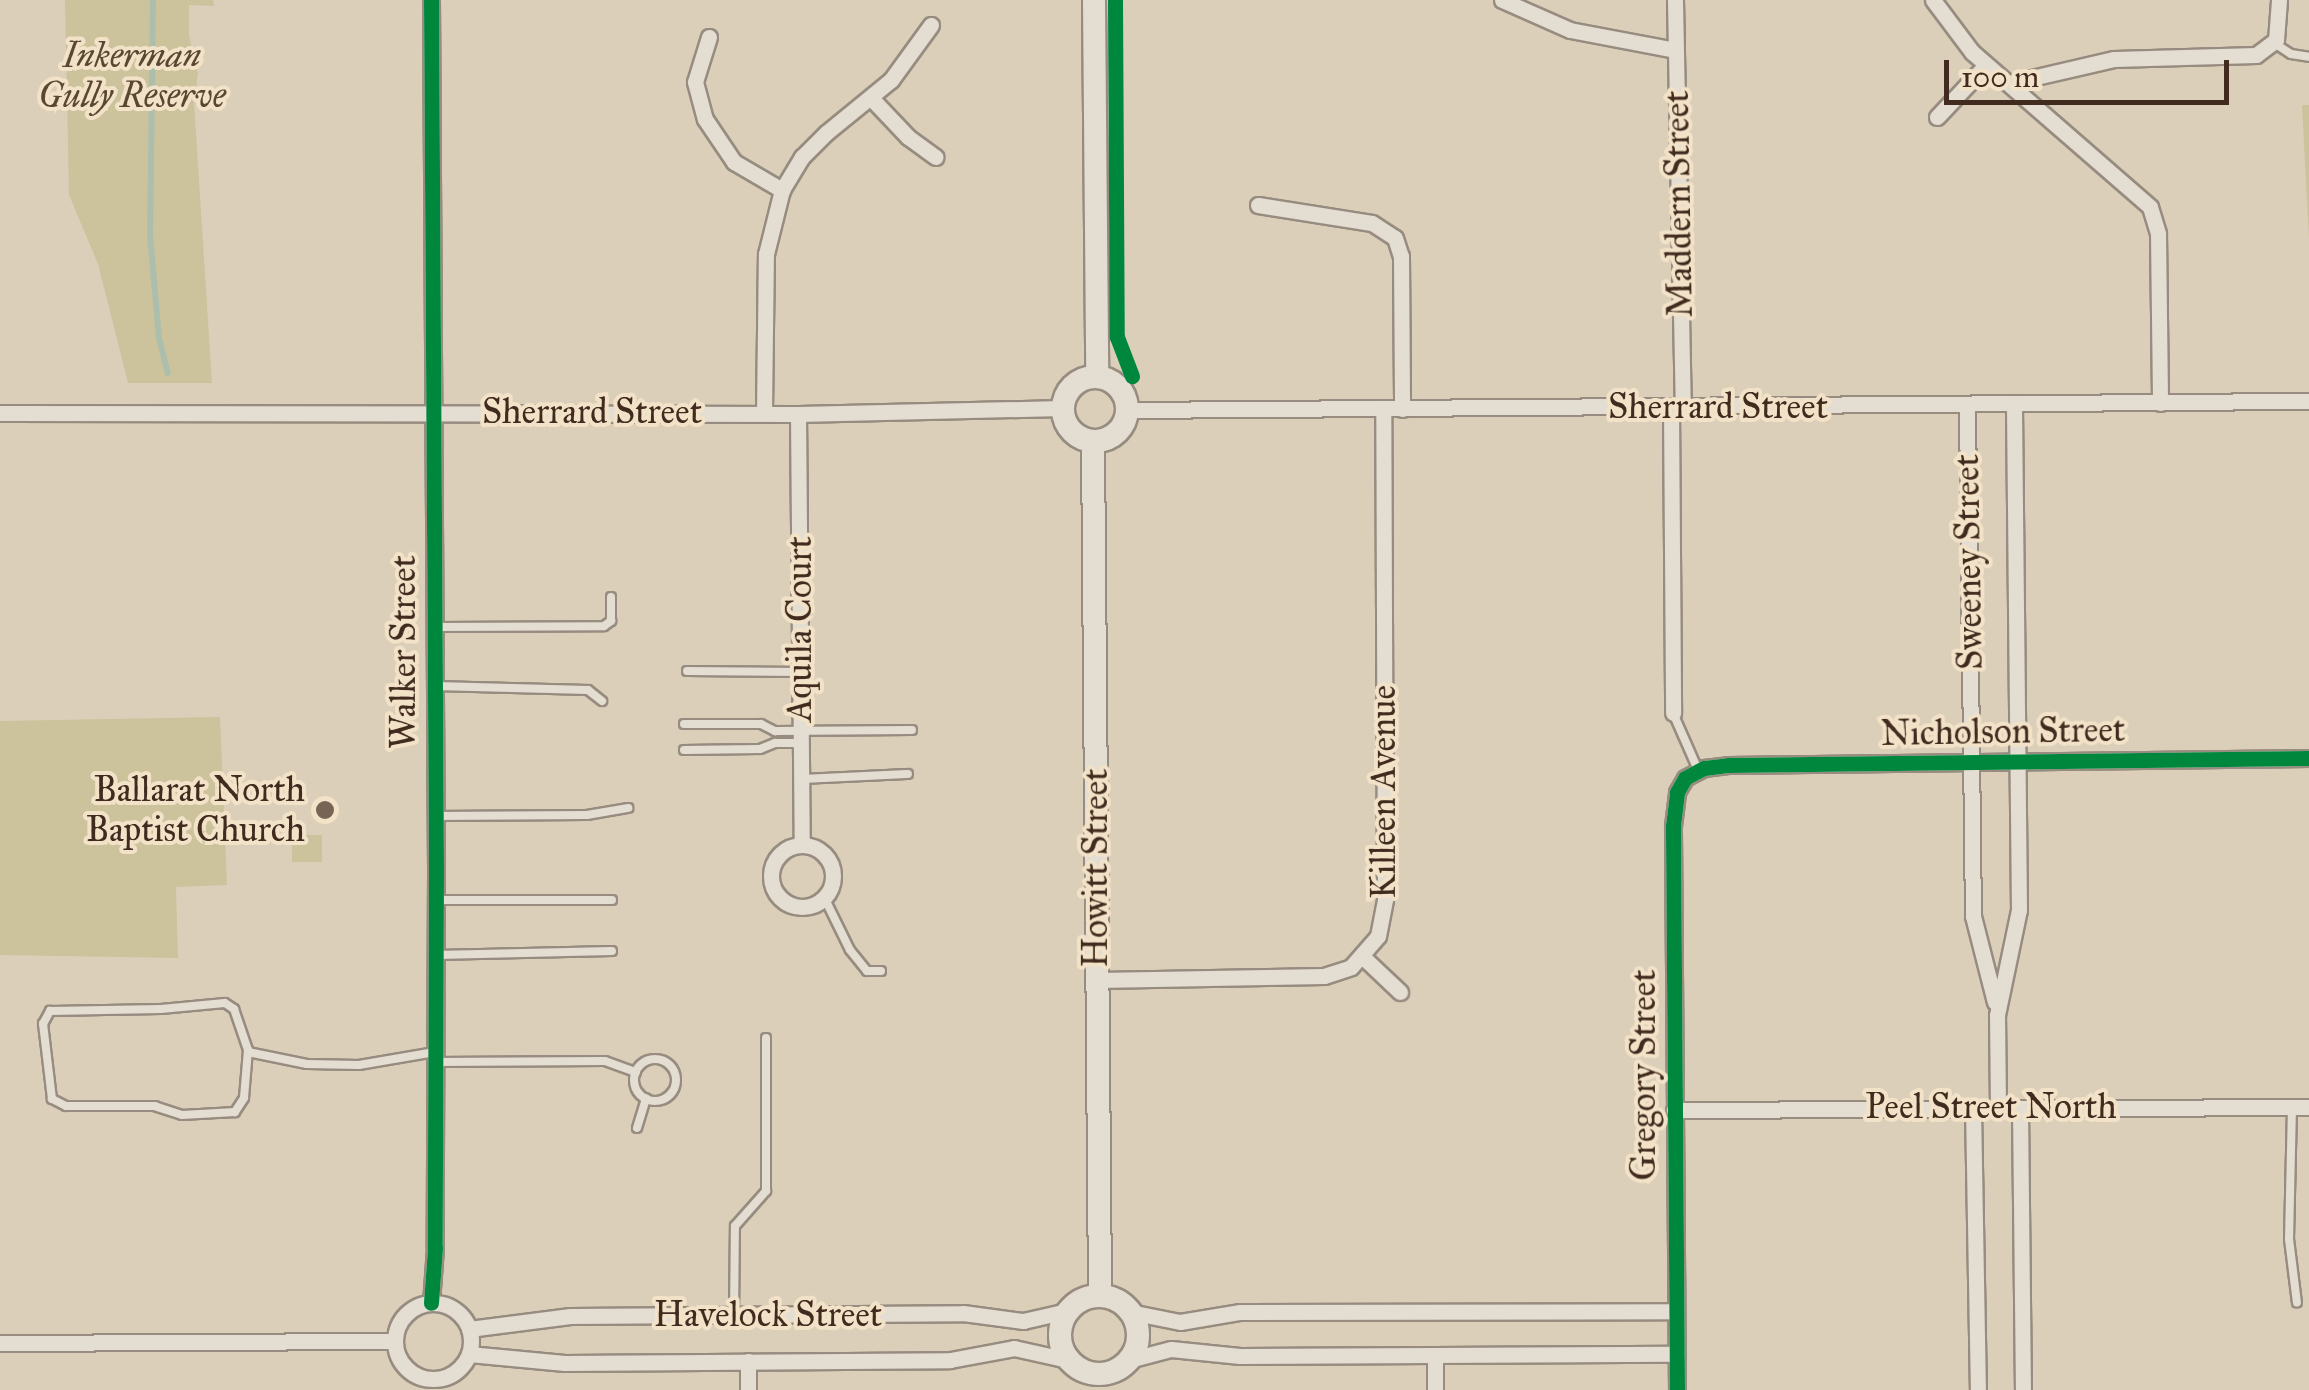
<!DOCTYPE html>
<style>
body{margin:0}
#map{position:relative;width:2309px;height:1390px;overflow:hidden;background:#dccfb9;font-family:"IM FELL Great Primer",serif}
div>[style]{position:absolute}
.green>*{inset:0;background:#ccc39c}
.stream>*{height:6px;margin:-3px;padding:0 3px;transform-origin:3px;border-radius:3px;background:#acbfad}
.roads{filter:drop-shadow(2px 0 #978c7f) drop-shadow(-2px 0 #978c7f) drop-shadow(0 2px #978c7f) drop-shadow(0 -2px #978c7f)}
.lane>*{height:8px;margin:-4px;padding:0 4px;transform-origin:4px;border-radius:4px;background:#e3ddd2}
.lane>.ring{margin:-4px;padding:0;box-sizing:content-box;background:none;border:8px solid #e3ddd2;border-radius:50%}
.street>*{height:15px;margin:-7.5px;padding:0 7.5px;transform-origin:7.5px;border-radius:7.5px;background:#e3ddd2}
.street>.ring{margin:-7.5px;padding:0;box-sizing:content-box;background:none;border:15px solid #e3ddd2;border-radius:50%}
.secondary>*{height:22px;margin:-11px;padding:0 11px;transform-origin:11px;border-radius:11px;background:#e3ddd2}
.secondary>.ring{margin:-11px;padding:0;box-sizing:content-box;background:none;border:22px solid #e3ddd2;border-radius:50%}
.cycleway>*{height:15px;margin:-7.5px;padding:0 7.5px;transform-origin:7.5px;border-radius:7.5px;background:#00873e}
.dots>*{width:28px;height:28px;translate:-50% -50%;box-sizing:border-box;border:5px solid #f2e2c8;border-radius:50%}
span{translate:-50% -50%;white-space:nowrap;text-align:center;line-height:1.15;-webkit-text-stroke:8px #f2e2c8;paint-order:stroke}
.park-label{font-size:35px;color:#5a4732;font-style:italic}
.street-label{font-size:35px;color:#412a1e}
.poi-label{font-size:35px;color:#412a1e}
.right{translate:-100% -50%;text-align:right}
.scale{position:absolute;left:1944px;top:60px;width:285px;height:45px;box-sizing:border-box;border:5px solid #412a1e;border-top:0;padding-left:12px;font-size:30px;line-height:35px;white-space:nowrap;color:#412a1e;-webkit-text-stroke:8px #f2e2c8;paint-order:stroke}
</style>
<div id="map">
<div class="green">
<div style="clip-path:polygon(65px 0,213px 0,214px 6px,189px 5px,189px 36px,198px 73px,194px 102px,212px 383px,128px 383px,98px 264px,69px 195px)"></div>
<div style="clip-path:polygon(2302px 105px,2309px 105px,2309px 240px)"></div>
<div style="clip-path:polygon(220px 717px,227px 885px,176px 887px,178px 958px,0 955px,0 721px)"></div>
<div style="clip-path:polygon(292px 835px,322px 835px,322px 862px,292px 862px)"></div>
</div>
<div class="stream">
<div style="left:153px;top:0;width:235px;rotate:90.7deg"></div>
<div style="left:150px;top:235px;width:103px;rotate:85deg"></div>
<div style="left:159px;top:338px;width:36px;rotate:76deg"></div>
</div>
<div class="roads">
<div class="lane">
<div style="left:2274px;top:43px;width:20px;rotate:33deg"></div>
<div style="left:2291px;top:54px;width:18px;rotate:9deg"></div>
<div style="left:437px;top:627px;width:167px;rotate:-0.3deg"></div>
<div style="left:604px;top:626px;width:9px;rotate:-36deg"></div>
<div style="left:611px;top:621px;width:24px;rotate:-90deg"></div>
<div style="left:687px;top:671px;width:113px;rotate:0.5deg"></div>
<div style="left:435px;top:686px;width:153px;rotate:1.5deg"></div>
<div style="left:588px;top:690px;width:18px;rotate:38deg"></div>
<div style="left:1673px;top:713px;width:62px;rotate:66.3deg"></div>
<div style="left:684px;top:724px;width:77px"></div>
<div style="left:761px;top:724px;width:16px;rotate:27deg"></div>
<div style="left:775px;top:731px;width:137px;rotate:-0.4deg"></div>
<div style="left:684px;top:750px;width:76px;rotate:-0.8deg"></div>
<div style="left:760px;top:749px;width:16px;rotate:-22deg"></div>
<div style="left:775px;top:743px;width:25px"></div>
<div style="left:801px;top:779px;width:107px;rotate:-2.7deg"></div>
<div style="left:435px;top:816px;width:152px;rotate:-0.4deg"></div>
<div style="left:587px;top:815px;width:42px;rotate:-9.7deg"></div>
<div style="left:824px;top:897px;width:59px;rotate:63.9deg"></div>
<div style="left:850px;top:950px;width:27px;rotate:51deg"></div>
<div style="left:867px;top:971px;width:14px"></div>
<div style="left:436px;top:900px;width:176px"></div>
<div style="left:436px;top:955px;width:176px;rotate:-1.3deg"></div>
<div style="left:225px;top:1003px;width:11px;rotate:34deg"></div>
<div style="left:234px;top:1009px;width:43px;rotate:71.1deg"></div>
<div style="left:248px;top:1050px;width:48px;rotate:94.8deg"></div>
<div style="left:244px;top:1098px;width:17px;rotate:123deg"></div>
<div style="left:235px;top:1112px;width:53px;rotate:176.8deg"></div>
<div style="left:182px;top:1115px;width:28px;rotate:-162deg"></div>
<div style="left:155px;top:1106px;width:89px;rotate:180deg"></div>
<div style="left:66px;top:1106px;width:16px;rotate:-153deg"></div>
<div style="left:52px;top:1099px;width:76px;rotate:-96.8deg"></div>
<div style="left:43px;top:1024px;width:15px;rotate:-62deg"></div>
<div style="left:50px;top:1011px;width:111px;rotate:-1deg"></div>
<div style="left:161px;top:1009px;width:64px;rotate:-5.4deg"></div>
<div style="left:248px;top:1052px;width:60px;rotate:11.5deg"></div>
<div style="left:307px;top:1064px;width:52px;rotate:1.1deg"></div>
<div style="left:359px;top:1065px;width:77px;rotate:-9.7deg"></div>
<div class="ring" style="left:634px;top:1059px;width:34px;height:34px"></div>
<div style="left:435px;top:1062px;width:170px;rotate:-0.3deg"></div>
<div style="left:605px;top:1061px;width:33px;rotate:20deg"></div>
<div style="left:2292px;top:1107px;width:132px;rotate:91.3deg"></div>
<div style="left:2289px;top:1239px;width:64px;rotate:82.9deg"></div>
<div style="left:637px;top:1128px;width:31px;rotate:-73deg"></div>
<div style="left:734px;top:1316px;width:90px;rotate:-89.4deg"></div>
<div style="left:735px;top:1226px;width:47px;rotate:-48.5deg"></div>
<div style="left:766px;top:1191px;width:153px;rotate:-90deg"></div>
</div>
<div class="street">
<div style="left:431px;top:0;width:871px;rotate:89.67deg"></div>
<div style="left:436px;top:871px;width:377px;rotate:90.2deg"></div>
<div style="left:435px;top:1248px;width:55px;rotate:94.2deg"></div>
<div style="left:1502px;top:0;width:74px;rotate:23.8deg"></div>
<div style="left:1570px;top:30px;width:108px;rotate:10.7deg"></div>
<div style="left:1675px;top:0;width:407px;rotate:88.9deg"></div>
<div style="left:1933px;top:0;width:65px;rotate:53.1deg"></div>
<div style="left:1972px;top:52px;width:236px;rotate:41deg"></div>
<div style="left:2150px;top:207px;width:28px;rotate:73deg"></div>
<div style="left:2158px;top:234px;width:169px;rotate:89.3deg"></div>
<div style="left:709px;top:37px;width:47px;rotate:107.3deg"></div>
<div style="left:695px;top:82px;width:38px;rotate:75deg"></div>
<div style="left:705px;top:119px;width:52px;rotate:56deg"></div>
<div style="left:734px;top:162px;width:56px;rotate:30.3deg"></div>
<div style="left:2010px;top:83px;width:107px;rotate:-13deg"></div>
<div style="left:2114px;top:59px;width:142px;rotate:-1.6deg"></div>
<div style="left:2256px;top:55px;width:25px;rotate:-37deg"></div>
<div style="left:2276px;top:40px;width:40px;rotate:-85.7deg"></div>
<div style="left:872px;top:99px;width:52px;rotate:46.5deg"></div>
<div style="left:908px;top:137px;width:34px;rotate:36deg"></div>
<div style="left:1937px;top:117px;width:71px;rotate:-46.7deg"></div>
<div style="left:1258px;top:205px;width:115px;rotate:9deg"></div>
<div style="left:1372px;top:223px;width:27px;rotate:33deg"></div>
<div style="left:1395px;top:238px;width:19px;rotate:72deg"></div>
<div style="left:1401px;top:256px;width:153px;rotate:89.6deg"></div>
<div style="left:1967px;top:406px;width:510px;rotate:89.33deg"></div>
<div style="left:1973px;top:916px;width:89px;rotate:75.7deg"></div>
<div style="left:1671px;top:407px;width:306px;rotate:89.6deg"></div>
<div style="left:1127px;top:410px;width:1182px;rotate:-0.44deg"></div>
<div style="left:764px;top:412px;width:158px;rotate:-89.3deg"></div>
<div style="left:766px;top:254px;width:66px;rotate:-76deg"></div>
<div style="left:782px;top:190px;width:39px;rotate:-59deg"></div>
<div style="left:802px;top:157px;width:34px;rotate:-45deg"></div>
<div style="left:826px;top:133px;width:84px;rotate:-39.2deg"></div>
<div style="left:891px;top:80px;width:68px;rotate:-54deg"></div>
<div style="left:0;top:413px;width:798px;rotate:0.07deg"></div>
<div style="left:798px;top:414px;width:265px;rotate:-1.3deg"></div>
<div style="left:798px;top:414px;width:431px;rotate:89.5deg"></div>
<div class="ring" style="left:771px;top:845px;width:47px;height:47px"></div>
<div style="left:1363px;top:957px;width:51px;rotate:43.4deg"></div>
<div style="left:1097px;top:980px;width:227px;rotate:-1deg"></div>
<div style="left:1324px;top:976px;width:28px;rotate:-18deg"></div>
<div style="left:1351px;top:967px;width:41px;rotate:-48.9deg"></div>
<div style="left:1378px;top:936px;width:38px;rotate:-79deg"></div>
<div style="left:1385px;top:899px;width:490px;rotate:-90.2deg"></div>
<div style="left:1973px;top:1108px;width:282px;rotate:89deg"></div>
<div style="left:1998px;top:1108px;width:93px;rotate:-90.6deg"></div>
<div style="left:1997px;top:1015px;width:107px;rotate:-78.2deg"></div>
<div style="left:2019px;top:910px;width:504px;rotate:-90.57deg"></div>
<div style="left:2020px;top:1108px;width:282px;rotate:89.4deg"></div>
<div style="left:1674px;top:1110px;width:635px;rotate:-0.27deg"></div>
<div class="ring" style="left:395px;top:1303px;width:61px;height:61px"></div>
<div style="left:1130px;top:1312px;width:51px;rotate:11.3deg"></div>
<div style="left:1180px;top:1322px;width:61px;rotate:-9.5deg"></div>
<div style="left:1240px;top:1312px;width:436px;rotate:-0.1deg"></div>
<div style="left:469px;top:1329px;width:102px;rotate:-7.3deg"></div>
<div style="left:570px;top:1316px;width:393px;rotate:-0.4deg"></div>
<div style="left:963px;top:1313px;width:61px;rotate:7.6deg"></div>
<div style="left:1023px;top:1321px;width:45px;rotate:-12.8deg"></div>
<div style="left:0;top:1343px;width:395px;rotate:-0.3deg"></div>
<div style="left:469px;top:1354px;width:96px;rotate:5.4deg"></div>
<div style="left:565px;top:1363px;width:385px;rotate:-0.4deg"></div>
<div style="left:950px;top:1360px;width:65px;rotate:-10.6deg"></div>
<div style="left:1014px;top:1348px;width:55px;rotate:12.5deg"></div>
<div style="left:1129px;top:1360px;width:43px;rotate:-14.7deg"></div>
<div style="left:1171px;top:1349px;width:69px;rotate:5.8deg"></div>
<div style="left:1240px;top:1356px;width:437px;rotate:-0.3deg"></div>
<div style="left:748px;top:1361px;width:29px;rotate:90deg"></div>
<div style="left:1435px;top:1390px;width:34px;rotate:-90deg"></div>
<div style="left:1677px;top:1390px;width:564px;rotate:-90.41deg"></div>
<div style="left:1673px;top:826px;width:34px;rotate:-83deg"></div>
<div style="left:1677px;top:792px;width:16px;rotate:-60deg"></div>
<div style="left:1685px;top:778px;width:21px;rotate:-28deg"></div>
<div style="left:1704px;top:768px;width:24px;rotate:-7deg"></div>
<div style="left:1728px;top:765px;width:581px;rotate:-0.69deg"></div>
</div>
<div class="secondary">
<div style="left:1094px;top:0;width:377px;rotate:89.5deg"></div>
<div class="ring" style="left:1063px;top:377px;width:42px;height:42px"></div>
<div style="left:1093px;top:441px;width:855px;rotate:89.53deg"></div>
<div class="ring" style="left:1060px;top:1296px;width:56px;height:56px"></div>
</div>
</div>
<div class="cycleway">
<div style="left:431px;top:0;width:871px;rotate:89.67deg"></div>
<div style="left:436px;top:871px;width:377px;rotate:90.2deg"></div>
<div style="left:435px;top:1248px;width:55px;rotate:94.2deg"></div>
<div style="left:1115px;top:0;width:337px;rotate:89.7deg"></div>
<div style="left:1117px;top:337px;width:42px;rotate:69deg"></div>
<div style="left:1677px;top:1390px;width:564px;rotate:-90.41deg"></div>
<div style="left:1673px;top:826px;width:34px;rotate:-83deg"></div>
<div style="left:1677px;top:792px;width:16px;rotate:-60deg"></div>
<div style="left:1685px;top:778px;width:21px;rotate:-28deg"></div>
<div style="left:1704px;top:768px;width:24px;rotate:-7deg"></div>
<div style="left:1728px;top:765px;width:581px;rotate:-0.69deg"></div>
</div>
<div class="dots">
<div style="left:325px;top:810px;background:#776454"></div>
</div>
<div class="park-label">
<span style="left:132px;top:76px">Inkerman<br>Gully Reserve</span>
</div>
<div class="street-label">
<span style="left:1679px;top:204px;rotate:-91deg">Maddern Street</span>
<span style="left:1718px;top:407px">Sherrard Street</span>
<span style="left:592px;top:412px">Sherrard Street</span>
<span style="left:1969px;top:562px;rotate:-91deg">Sweeney Street</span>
<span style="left:800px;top:629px;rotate:-90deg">Aquila Court</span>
<span style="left:404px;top:652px;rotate:-90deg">Walker Street</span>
<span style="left:2003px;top:732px;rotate:-1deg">Nicholson Street</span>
<span style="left:1384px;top:792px;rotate:-90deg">Killeen Avenue</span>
<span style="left:1096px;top:868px;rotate:-90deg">Howitt Street</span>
<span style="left:1644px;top:1075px;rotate:-90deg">Gregory Street</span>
<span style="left:1991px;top:1107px">Peel Street North</span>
<span style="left:768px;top:1315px">Havelock Street</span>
</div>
<div class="poi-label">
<span class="right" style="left:305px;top:810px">Ballarat North<br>Baptist Church</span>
</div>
<div class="scale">100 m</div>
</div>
